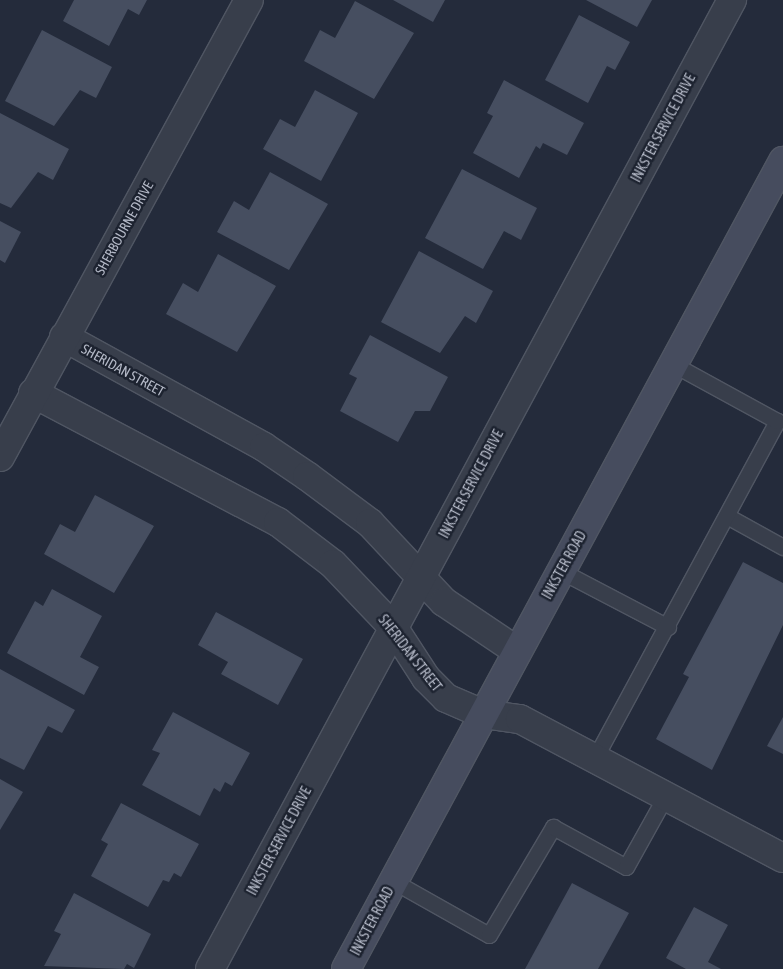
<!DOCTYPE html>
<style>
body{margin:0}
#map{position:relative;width:783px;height:969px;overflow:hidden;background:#242b3b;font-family:"Asap Condensed",sans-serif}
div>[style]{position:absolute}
.building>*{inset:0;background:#464e60}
.roads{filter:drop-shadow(1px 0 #505663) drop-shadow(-1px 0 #505663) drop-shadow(0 1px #505663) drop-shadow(0 -1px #505663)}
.lane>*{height:15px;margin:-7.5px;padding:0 7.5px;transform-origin:7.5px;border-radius:7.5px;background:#383e4b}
.street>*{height:28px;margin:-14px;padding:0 14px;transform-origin:14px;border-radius:14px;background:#383e4b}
.secondary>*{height:28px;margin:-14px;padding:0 14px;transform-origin:14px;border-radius:14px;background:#464c5e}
span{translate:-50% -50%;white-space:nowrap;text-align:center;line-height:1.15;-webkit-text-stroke:5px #1d2330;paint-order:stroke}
.street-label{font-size:14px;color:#b4b9c7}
</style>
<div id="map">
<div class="building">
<div style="clip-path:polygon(74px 0,147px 0,139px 15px,128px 9px,109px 46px,63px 21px)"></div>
<div style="clip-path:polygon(393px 0,445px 0,433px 22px)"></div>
<div style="clip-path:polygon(586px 0,652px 0,637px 27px)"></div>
<div style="clip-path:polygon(355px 1px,414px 33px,374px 99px,304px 61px,320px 30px,335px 38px)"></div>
<div style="clip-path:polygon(579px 15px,630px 42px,615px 70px,607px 66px,588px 103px,545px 80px)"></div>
<div style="clip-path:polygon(42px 30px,112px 67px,96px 98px,80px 90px,54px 126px,5px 101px)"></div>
<div style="clip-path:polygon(504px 80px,584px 123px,567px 155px,543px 143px,540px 149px,536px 146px,519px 178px,473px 153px,493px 116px,487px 113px)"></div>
<div style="clip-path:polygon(315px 90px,358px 113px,321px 181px,263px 149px,280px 119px,295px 127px)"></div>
<div style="clip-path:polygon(0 113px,69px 149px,53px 180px,38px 172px,11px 208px,0 203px)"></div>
<div style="clip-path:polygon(462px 169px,537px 208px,521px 240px,504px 231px,483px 269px,425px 238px)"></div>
<div style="clip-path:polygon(270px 172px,328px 204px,289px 270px,217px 232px,234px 201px,249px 210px)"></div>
<div style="clip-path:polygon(0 221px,21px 232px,5px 263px,0 260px)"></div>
<div style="clip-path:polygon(419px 251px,493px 291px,476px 323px,465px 316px,440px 353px,381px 322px)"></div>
<div style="clip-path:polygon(218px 254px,276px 286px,237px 352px,166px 314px,183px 283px,198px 292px)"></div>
<div style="clip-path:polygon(370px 335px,448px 377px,430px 411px,415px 411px,398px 442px,340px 411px,357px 378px,349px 374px)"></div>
<div style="clip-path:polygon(95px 495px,154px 526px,114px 593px,44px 554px,60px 524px,75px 532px)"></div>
<div style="clip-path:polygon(743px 562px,783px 583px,783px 625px,712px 770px,656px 739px,689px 677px,683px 674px)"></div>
<div style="clip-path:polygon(52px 589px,102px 616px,80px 657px,99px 667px,84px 695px,7px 653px,35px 601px,43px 606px)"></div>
<div style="clip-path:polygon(216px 612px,303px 659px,278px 705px,221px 674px,228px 662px,198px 645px)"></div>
<div style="clip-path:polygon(0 669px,75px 710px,62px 733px,48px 726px,24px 770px,0 758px)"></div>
<div style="clip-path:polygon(173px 712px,250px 753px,232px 786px,225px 782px,220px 792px,214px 788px,200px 816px,142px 785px,160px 753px,152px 750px)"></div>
<div style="clip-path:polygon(783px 717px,783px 754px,767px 746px)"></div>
<div style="clip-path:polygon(0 779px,23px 792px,0 830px)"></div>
<div style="clip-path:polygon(121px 803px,199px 844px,181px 877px,174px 873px,169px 882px,163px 880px,148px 907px,91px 876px,108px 844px,101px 840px)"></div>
<div style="clip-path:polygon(572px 883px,629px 913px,598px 969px,525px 969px)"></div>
<div style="clip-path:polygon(74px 893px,151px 934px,134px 968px,127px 964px,124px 969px,44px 966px,61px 934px,54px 931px)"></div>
<div style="clip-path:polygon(694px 907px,728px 925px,708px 962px,721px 969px,686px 969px,666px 958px)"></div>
</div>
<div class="roads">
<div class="lane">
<div style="left:727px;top:516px;width:64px;rotate:29deg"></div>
<div style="left:561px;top:571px;width:121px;rotate:27.6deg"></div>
<div style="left:596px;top:756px;width:381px;rotate:-61.6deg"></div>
<div style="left:777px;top:421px;width:119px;rotate:-151.3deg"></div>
<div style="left:393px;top:881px;width:110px;rotate:29.4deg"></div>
<div style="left:489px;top:935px;width:126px;rotate:-59.3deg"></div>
<div style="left:553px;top:827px;width:83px;rotate:28.7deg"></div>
<div style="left:626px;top:867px;width:82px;rotate:-60.9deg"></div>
</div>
<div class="street">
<div style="left:64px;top:337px;width:228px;rotate:28.8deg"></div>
<div style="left:264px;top:447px;width:52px;rotate:34deg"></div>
<div style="left:307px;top:476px;width:79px;rotate:36.7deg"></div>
<div style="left:370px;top:523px;width:108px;rotate:46.9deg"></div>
<div style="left:444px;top:602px;width:88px;rotate:33.9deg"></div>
<div style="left:33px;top:393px;width:277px;rotate:27.8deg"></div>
<div style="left:278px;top:522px;width:69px;rotate:37.4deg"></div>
<div style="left:333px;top:564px;width:87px;rotate:46.4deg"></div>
<div style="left:393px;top:627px;width:61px;rotate:57.1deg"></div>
<div style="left:426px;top:678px;width:28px;rotate:45deg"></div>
<div style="left:446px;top:698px;width:40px;rotate:23.4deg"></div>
<div style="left:483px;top:714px;width:37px;rotate:8deg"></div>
<div style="left:520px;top:719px;width:297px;rotate:27.9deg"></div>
<div style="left:0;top:457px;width:520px;rotate:-61.42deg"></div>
<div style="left:210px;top:969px;width:1101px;rotate:-61.69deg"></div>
</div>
<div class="secondary">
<div style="left:346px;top:969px;width:919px;rotate:-61.59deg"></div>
</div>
</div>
<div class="street-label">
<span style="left:663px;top:128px;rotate:-62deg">INKSTER SERVICE DRIVE</span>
<span style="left:124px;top:228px;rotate:-61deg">SHERBOURNE DRIVE</span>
<span style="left:123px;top:370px;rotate:29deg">SHERIDAN STREET</span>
<span style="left:471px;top:484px;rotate:-62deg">INKSTER SERVICE DRIVE</span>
<span style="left:564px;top:565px;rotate:-61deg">INKSTER ROAD</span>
<span style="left:410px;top:653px;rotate:52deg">SHERIDAN STREET</span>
<span style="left:279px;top:841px;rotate:-62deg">INKSTER SERVICE DRIVE</span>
<span style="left:372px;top:921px;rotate:-62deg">INKSTER ROAD</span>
</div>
</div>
